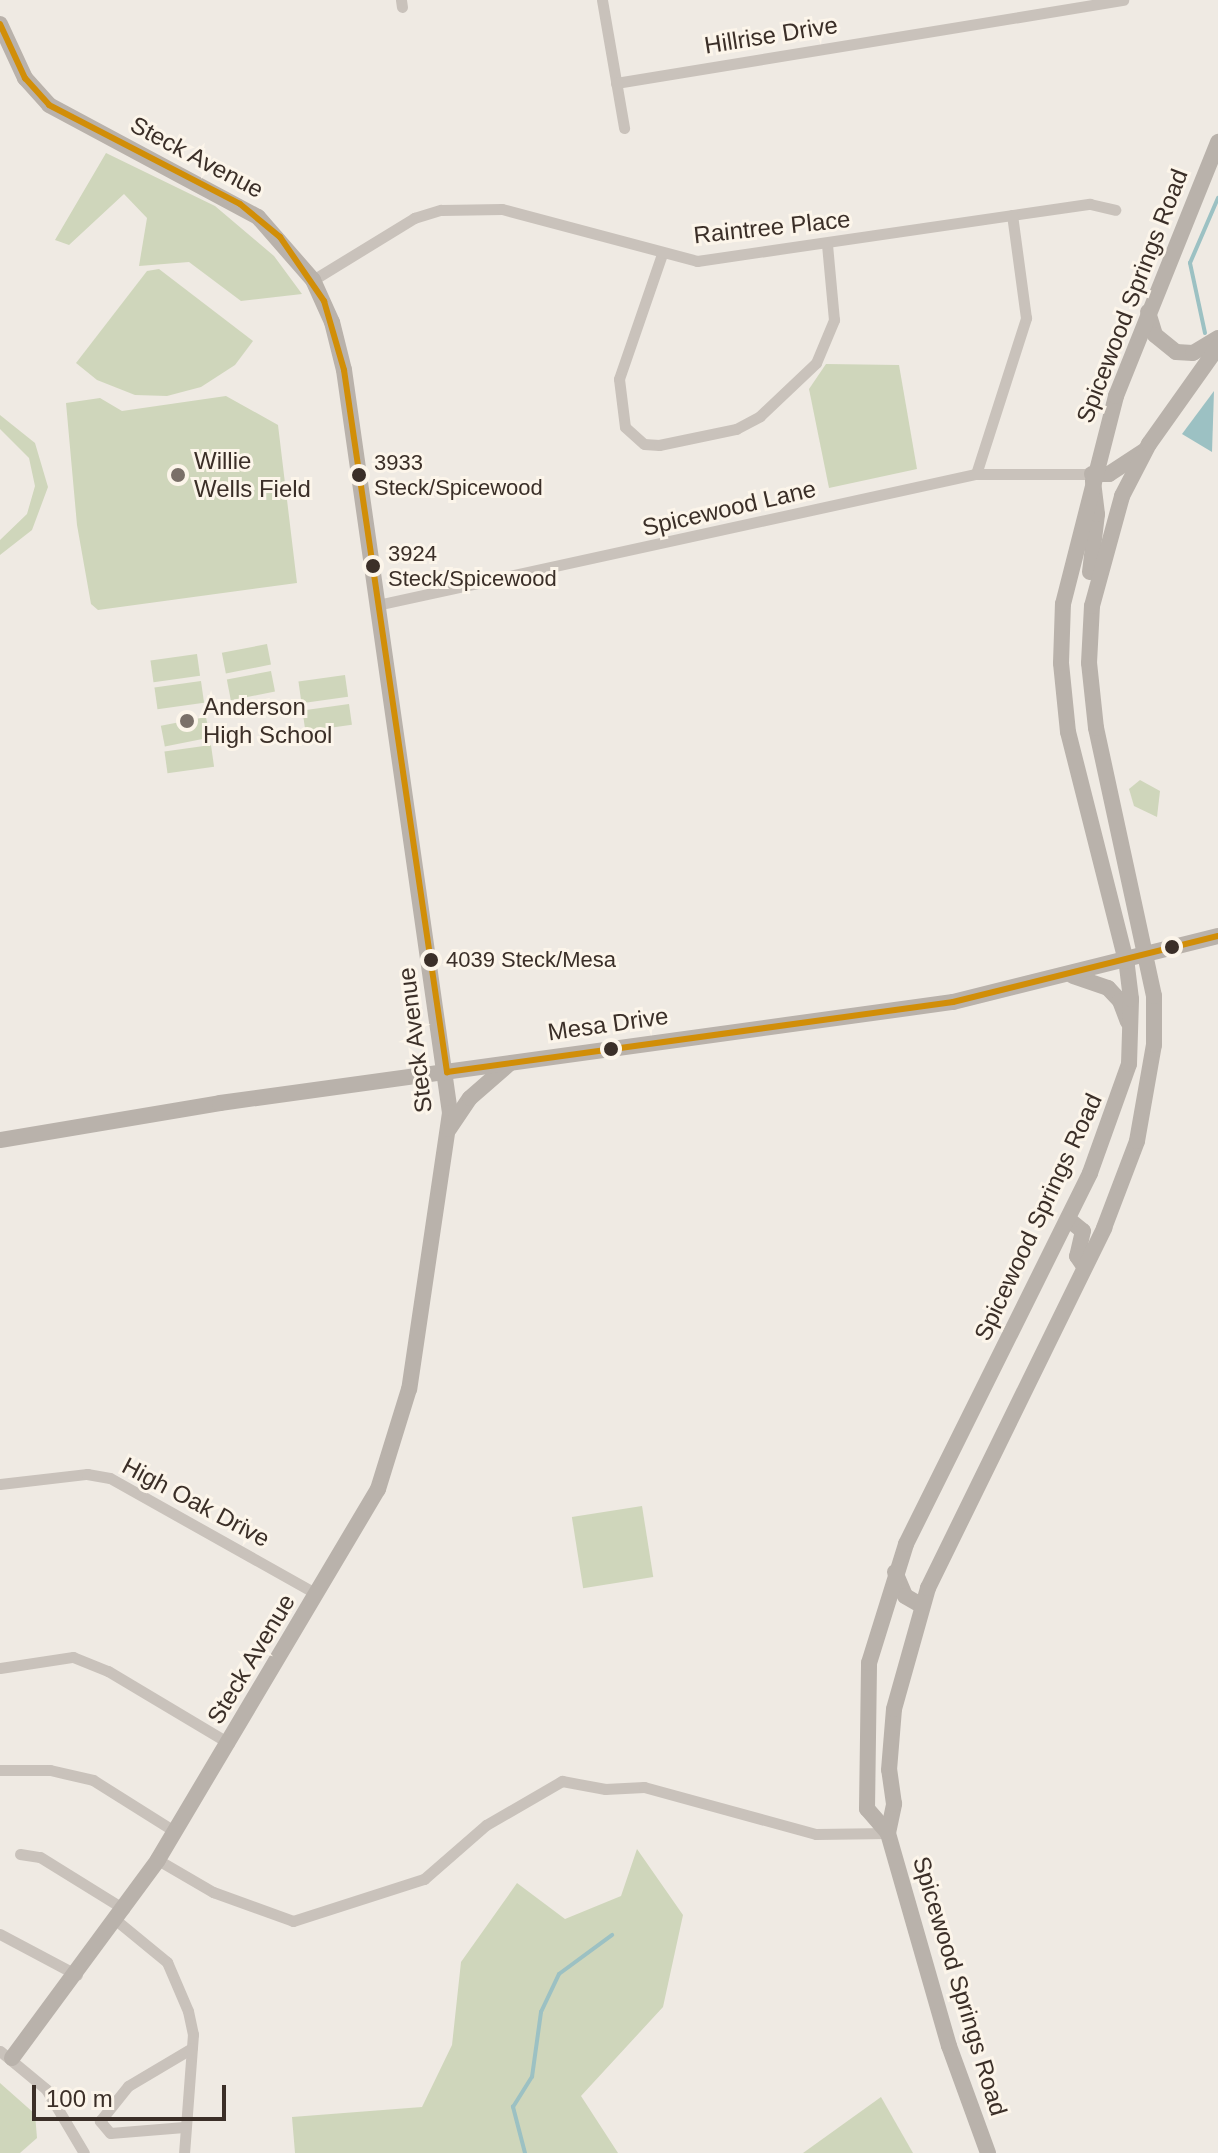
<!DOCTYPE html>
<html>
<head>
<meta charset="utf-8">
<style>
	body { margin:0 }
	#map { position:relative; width:1218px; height:2153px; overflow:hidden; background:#efeae3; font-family:Arial,sans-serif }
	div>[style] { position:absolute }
	.green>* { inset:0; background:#cfd6bb; transform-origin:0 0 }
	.water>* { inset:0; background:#9cc1c3 }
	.stream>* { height:4px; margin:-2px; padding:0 2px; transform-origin:2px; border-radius:2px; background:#9cc1c3 }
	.street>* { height:11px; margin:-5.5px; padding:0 5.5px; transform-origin:5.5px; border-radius:5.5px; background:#c9c2bb }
	.secondary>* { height:16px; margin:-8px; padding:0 8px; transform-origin:8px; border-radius:8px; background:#b9b2ab }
	.bus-1>* { height:6px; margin:-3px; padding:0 3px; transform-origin:3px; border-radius:3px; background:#d18e08 }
	.dots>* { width:22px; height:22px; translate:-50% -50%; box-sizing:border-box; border:4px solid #fcf5ea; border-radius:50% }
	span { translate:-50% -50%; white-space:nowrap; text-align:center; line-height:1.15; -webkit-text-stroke:6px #fcf5ea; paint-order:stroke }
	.bus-label { font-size:22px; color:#3b2f28 }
	.left { translate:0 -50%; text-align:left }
	.street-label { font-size:24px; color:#3b2f28 }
	.poi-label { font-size:24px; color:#3b2f28 }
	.scale { position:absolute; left:32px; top:2085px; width:194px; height:36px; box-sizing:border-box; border:4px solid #3b2f28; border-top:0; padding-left:10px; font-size:24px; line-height:28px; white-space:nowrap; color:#3b2f28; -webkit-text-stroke:6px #fcf5ea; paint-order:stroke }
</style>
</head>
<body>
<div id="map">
	<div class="green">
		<div style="clip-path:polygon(106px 153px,215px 206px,274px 256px,302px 294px,241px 301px,189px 262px,139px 266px,147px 218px,124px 194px,69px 245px,55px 240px)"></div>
		<div style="clip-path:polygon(159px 269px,253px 341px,235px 365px,201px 387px,167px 396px,135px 395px,97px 380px,76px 363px,147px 271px)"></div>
		<div style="clip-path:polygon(826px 364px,899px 365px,917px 469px,829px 488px,809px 389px)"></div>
		<div style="clip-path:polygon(226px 396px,278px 425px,297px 583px,98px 610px,91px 604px,77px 525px,66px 403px,100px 398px,122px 411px)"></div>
		<div style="clip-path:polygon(0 415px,35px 443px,48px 487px,32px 530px,0 555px,0 540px,27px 514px,35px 486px,29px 458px,0 429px)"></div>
		<div style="left:267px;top:644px;width:21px;height:46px;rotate:79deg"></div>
		<div style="left:197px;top:654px;width:22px;height:47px;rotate:82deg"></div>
		<div style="left:271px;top:671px;width:21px;height:45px;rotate:79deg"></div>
		<div style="left:345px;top:675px;width:22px;height:47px;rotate:82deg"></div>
		<div style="left:201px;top:681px;width:22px;height:47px;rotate:82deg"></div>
		<div style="left:349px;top:704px;width:21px;height:47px;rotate:82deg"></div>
		<div style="left:206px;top:717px;width:21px;height:46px;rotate:79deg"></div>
		<div style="left:211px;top:745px;width:22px;height:47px;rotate:82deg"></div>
		<div style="clip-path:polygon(1140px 780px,1160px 791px,1157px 817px,1134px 806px,1129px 789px)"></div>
		<div style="left:642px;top:1506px;width:72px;height:71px;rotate:81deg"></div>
		<div style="clip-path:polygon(637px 1849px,683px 1915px,663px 2007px,581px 2096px,618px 2153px,295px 2153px,292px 2117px,422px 2107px,452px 2045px,461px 1962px,517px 1883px,565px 1919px,621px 1896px)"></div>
		<div style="clip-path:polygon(0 2083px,35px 2114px,37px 2138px,20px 2153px,0 2153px)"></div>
		<div style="clip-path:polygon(881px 2097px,913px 2153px,803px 2153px)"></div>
	</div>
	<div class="water">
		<div style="clip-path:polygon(1214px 391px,1212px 452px,1182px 434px)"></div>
	</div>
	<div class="stream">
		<div style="left:1205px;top:333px;width:72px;rotate:-102.1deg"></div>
		<div style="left:1190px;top:263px;width:71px;rotate:-66.7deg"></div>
		<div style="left:525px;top:2153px;width:48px;rotate:-104.6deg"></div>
		<div style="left:513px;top:2107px;width:36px;rotate:-58deg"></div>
		<div style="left:532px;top:2077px;width:66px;rotate:-82.1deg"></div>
		<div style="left:541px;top:2012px;width:42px;rotate:-64.7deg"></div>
		<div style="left:559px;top:1974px;width:66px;rotate:-36.3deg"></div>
	</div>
	<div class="street">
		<div style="left:401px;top:0;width:7px;rotate:82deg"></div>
		<div style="left:602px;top:0;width:130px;rotate:80.2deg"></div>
		<div style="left:616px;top:83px;width:514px;rotate:-9.3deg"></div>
		<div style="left:662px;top:254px;width:132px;rotate:109deg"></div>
		<div style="left:619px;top:379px;width:48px;rotate:82.9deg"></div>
		<div style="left:625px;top:427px;width:25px;rotate:42deg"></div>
		<div style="left:644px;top:444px;width:15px;rotate:4deg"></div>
		<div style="left:659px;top:445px;width:79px;rotate:-11.7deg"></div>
		<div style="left:736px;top:429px;width:27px;rotate:-28deg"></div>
		<div style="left:760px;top:416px;width:77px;rotate:-43.4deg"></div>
		<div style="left:816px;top:363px;width:47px;rotate:-67.3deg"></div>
		<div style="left:834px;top:320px;width:75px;rotate:-95.3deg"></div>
		<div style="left:313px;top:280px;width:119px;rotate:-31.5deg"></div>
		<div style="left:414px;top:218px;width:28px;rotate:-17deg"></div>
		<div style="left:441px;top:210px;width:61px;rotate:-0.9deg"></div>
		<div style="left:502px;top:209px;width:202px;rotate:14.9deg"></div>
		<div style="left:697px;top:261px;width:397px;rotate:-8.3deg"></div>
		<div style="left:1090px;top:204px;width:26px;rotate:13deg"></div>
		<div style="left:976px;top:474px;width:164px;rotate:-72.2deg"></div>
		<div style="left:1026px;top:318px;width:104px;rotate:-97.7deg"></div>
		<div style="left:377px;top:605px;width:613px;rotate:-12.34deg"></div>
		<div style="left:976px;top:474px;width:116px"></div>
		<div style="left:0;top:1484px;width:88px;rotate:-6.6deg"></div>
		<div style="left:87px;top:1474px;width:23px;rotate:10deg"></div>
		<div style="left:110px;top:1478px;width:237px;rotate:29.3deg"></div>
		<div style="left:0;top:1668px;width:74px;rotate:-8.6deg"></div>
		<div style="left:73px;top:1657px;width:38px;rotate:22deg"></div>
		<div style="left:108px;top:1671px;width:141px;rotate:30.8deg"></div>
		<div style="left:0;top:1770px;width:50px"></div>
		<div style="left:50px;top:1770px;width:44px;rotate:13.1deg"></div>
		<div style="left:93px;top:1780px;width:96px;rotate:32.2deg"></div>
		<div style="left:20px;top:1854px;width:20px;rotate:9deg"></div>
		<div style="left:40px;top:1857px;width:99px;rotate:31.8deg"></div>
		<div style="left:158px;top:1860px;width:64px;rotate:30.2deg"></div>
		<div style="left:213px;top:1892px;width:85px;rotate:19.9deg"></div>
		<div style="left:293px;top:1921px;width:138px;rotate:-17.8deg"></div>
		<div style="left:424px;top:1879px;width:82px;rotate:-41.1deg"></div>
		<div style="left:486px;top:1825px;width:88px;rotate:-30.1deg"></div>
		<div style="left:562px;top:1781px;width:44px;rotate:10.5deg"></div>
		<div style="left:605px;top:1789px;width:39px;rotate:-3deg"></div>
		<div style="left:644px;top:1787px;width:178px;rotate:15.3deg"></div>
		<div style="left:816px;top:1834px;width:72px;rotate:-0.8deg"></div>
		<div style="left:117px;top:1921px;width:65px;rotate:39.4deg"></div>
		<div style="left:167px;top:1962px;width:53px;rotate:66.8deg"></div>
		<div style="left:188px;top:2011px;width:24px;rotate:78deg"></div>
		<div style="left:193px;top:2034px;width:119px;rotate:94.3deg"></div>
		<div style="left:0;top:1934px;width:87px;rotate:28deg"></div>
		<div style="left:0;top:2051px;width:60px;rotate:39.6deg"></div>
		<div style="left:46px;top:2089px;width:74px;rotate:59.3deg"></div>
		<div style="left:184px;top:2127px;width:74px;rotate:175.4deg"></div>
		<div style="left:110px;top:2133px;width:16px;rotate:-130deg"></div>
		<div style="left:100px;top:2121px;width:45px;rotate:-51.3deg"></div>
		<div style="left:128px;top:2086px;width:74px;rotate:-30.7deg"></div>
	</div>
	<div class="secondary">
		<div style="left:0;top:24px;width:60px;rotate:65.2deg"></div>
		<div style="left:25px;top:78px;width:36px;rotate:48deg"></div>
		<div style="left:49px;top:105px;width:237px;rotate:28.2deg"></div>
		<div style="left:258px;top:217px;width:84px;rotate:48.9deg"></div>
		<div style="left:313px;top:280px;width:46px;rotate:65.7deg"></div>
		<div style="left:332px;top:322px;width:49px;rotate:76deg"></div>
		<div style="left:344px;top:370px;width:751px;rotate:81.88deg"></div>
		<div style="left:450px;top:1113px;width:279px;rotate:98.4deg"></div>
		<div style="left:409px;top:1389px;width:105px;rotate:107.2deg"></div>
		<div style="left:378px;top:1489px;width:431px;rotate:120.7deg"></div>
		<div style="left:158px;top:1860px;width:246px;rotate:126.4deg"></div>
		<div style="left:1148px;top:312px;width:24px;rotate:73deg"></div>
		<div style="left:1155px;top:335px;width:27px;rotate:39deg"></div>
		<div style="left:1176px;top:352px;width:17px;rotate:3deg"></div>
		<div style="left:1193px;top:353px;width:29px;rotate:-31deg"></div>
		<div style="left:1092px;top:474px;width:17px"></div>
		<div style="left:1109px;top:474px;width:42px;rotate:-33.3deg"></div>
		<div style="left:1090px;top:572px;width:58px;rotate:-83.1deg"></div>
		<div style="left:1097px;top:514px;width:33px;rotate:-97deg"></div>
		<div style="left:1073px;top:976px;width:37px;rotate:19deg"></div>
		<div style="left:1108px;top:988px;width:18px;rotate:47deg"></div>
		<div style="left:1120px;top:1001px;width:22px;rotate:69deg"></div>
		<div style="left:449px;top:1129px;width:37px;rotate:-56deg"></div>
		<div style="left:470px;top:1098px;width:52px;rotate:-41.1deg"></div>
		<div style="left:0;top:1140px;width:223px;rotate:-9.5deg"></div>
		<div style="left:220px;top:1103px;width:740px;rotate:-7.85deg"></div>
		<div style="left:953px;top:1002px;width:273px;rotate:-14deg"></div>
		<div style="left:1068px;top:1219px;width:19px;rotate:39deg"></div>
		<div style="left:1083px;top:1231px;width:26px;rotate:103deg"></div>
		<div style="left:1077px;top:1256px;width:11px;rotate:56deg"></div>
		<div style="left:895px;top:1572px;width:26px;rotate:67deg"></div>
		<div style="left:905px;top:1596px;width:20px;rotate:30deg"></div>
		<div style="left:888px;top:1833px;width:30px;rotate:-78deg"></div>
		<div style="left:894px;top:1804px;width:34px;rotate:-98deg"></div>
		<div style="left:889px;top:1770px;width:61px;rotate:-85.3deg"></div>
		<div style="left:894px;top:1709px;width:126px;rotate:-74.3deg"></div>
		<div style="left:928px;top:1588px;width:401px;rotate:-63.9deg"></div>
		<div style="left:1104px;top:1228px;width:93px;rotate:-69.2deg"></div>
		<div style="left:1137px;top:1141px;width:97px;rotate:-80deg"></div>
		<div style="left:1154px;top:1045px;width:49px;rotate:-90deg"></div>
		<div style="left:1154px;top:996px;width:274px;rotate:-102.2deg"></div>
		<div style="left:1096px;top:728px;width:65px;rotate:-96.1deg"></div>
		<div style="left:1089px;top:663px;width:57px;rotate:-87deg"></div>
		<div style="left:1092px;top:606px;width:114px;rotate:-74.7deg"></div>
		<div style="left:1122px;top:496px;width:59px;rotate:-62.6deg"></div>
		<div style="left:1149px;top:444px;width:119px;rotate:-54.6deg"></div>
		<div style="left:988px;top:2153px;width:114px;rotate:-110deg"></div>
		<div style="left:949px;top:2046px;width:222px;rotate:-106deg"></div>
		<div style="left:888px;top:1833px;width:32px;rotate:-131deg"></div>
		<div style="left:867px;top:1809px;width:146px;rotate:-89.2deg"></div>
		<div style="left:869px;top:1663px;width:125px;rotate:-72.7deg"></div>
		<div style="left:906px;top:1544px;width:414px;rotate:-63.6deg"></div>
		<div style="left:1090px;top:1173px;width:116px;rotate:-70.3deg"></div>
		<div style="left:1129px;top:1064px;width:65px;rotate:-88.2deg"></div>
		<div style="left:1131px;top:999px;width:38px;rotate:-97deg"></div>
		<div style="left:1126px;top:961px;width:236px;rotate:-104.2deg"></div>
		<div style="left:1068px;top:732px;width:69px;rotate:-95.8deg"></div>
		<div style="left:1061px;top:663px;width:59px;rotate:-88.1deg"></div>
		<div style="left:1063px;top:604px;width:215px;rotate:-75.7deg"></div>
		<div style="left:1116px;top:396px;width:274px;rotate:-68.1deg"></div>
	</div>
	<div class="bus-1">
		<div style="left:0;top:24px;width:60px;rotate:65.2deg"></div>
		<div style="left:25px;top:78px;width:36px;rotate:48deg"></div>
		<div style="left:49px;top:105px;width:215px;rotate:27.4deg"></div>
		<div style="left:240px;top:204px;width:52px;rotate:39.5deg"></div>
		<div style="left:280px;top:237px;width:78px;rotate:55.5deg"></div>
		<div style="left:324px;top:301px;width:72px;rotate:73.8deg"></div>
		<div style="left:344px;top:370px;width:710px;rotate:81.65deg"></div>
		<div style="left:447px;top:1072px;width:511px;rotate:-7.88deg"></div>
		<div style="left:953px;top:1002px;width:273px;rotate:-14deg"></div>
	</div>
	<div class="dots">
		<div style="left:178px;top:475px;background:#7a7069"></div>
		<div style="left:359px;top:475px;background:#3b2f28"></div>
		<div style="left:373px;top:566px;background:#3b2f28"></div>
		<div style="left:187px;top:721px;background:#7a7069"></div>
		<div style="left:1172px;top:947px;background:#3b2f28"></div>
		<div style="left:431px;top:960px;background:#3b2f28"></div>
		<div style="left:611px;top:1049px;background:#3b2f28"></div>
	</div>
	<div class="bus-label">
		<span class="left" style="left:374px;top:475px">3933<br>Steck/Spicewood</span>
		<span class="left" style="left:388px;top:566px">3924<br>Steck/Spicewood</span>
		<span class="left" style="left:446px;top:960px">4039 Steck/Mesa</span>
	</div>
	<div class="street-label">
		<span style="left:771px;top:35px;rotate:-9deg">Hillrise Drive</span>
		<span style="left:197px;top:157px;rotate:28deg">Steck Avenue</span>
		<span style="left:772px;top:227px;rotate:-6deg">Raintree Place</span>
		<span style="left:1132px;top:296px;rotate:-69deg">Spicewood Springs Road</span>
		<span style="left:729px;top:508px;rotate:-13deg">Spicewood Lane</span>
		<span style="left:608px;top:1024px;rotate:-8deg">Mesa Drive</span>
		<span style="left:415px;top:1040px;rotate:-97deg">Steck Avenue</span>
		<span style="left:1038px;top:1217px;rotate:-65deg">Spicewood Springs Road</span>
		<span style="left:196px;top:1502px;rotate:28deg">High Oak Drive</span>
		<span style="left:251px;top:1659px;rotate:-59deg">Steck Avenue</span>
		<span style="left:960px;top:1986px;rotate:73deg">Spicewood Springs Road</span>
	</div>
	<div class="poi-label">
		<span class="left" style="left:194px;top:475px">Willie<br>Wells Field</span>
		<span class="left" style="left:203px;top:721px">Anderson<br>High School</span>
	</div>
	<div class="scale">100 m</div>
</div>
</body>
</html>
